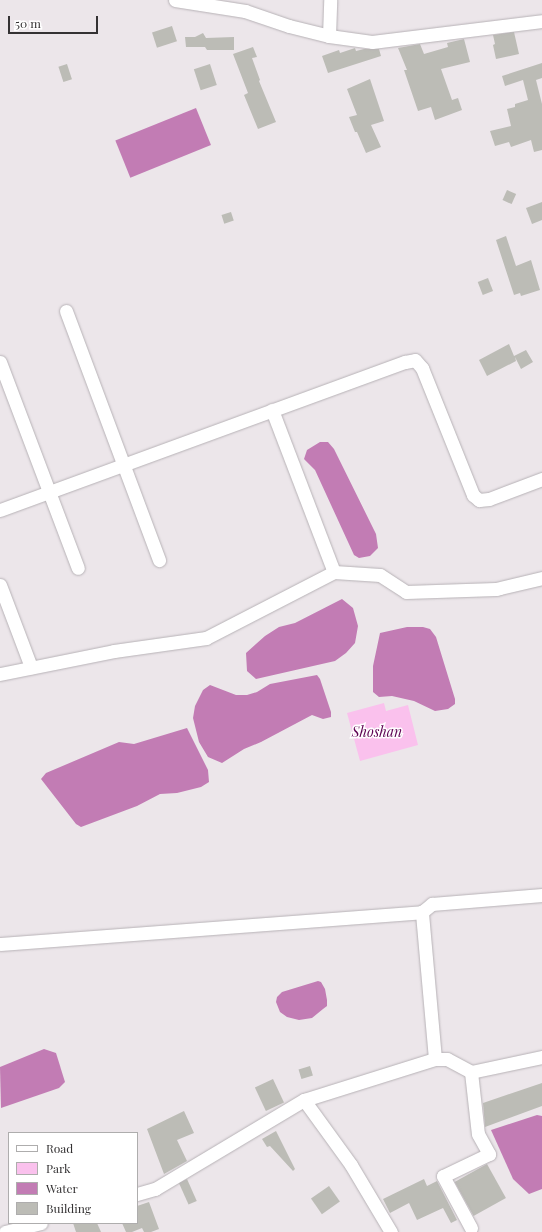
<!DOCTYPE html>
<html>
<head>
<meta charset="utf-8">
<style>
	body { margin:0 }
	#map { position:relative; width:542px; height:1232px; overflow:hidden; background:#ece6ea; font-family:"Playfair Display",serif }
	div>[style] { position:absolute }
	.green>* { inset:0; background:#fac1ed }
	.water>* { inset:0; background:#c27cb4; transform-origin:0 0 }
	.building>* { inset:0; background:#bcbcb6; transform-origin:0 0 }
	.roads { filter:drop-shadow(0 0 1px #b7b2b6) drop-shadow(0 0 1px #b7b2b6) }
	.street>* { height:13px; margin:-6.5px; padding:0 6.5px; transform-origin:6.5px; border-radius:6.5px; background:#fff }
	span { translate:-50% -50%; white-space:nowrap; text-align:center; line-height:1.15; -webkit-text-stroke:3px #fff; paint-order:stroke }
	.park-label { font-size:14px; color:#5d0352; font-style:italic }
	.legend { position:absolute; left:8px; top:1132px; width:130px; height:92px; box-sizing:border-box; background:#fff; border:1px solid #aeadad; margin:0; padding:5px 7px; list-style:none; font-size:12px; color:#343233 }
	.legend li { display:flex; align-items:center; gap:8px; height:20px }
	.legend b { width:20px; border:1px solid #aeadad }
	.scale { position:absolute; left:8px; top:16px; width:90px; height:18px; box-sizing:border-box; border:2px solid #343233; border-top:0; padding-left:5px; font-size:12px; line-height:14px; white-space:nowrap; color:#343233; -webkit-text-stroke:3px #fff; paint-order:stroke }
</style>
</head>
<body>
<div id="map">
	<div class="green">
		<div style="clip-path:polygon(384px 703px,386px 711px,408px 705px,418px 745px,360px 761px,347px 713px)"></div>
	</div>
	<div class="water">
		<div style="left:196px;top:108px;width:40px;height:87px;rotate:68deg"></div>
		<div style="clip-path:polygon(320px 442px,328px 442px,334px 449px,376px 534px,378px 548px,370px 556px,359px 558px,354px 555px,315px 470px,304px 459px,307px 450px)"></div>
		<div style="clip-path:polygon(342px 599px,353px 608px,358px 626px,355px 643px,346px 653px,335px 661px,256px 679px,247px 671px,246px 653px,265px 636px,279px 627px,295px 623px)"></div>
		<div style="clip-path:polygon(407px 627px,423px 627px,430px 629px,436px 637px,455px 699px,455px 704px,448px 709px,435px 711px,414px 701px,392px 696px,379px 697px,373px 692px,373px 666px,380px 633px)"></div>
		<div style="clip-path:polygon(317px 675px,320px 679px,331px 712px,331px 717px,323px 719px,312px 715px,261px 742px,244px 749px,222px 763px,208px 757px,199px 742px,193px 718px,195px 706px,203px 690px,210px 685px,236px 695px,247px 695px,257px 692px,270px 684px)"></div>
		<div style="clip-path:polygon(187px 728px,208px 770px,209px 782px,201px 787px,177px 793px,160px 794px,137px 806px,81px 827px,76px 824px,41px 779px,46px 773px,119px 742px,134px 744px)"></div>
		<div style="clip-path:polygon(318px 981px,321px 982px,325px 989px,327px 1000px,327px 1006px,323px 1009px,312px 1018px,299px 1020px,287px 1017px,280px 1012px,276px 1002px,277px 997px,282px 992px)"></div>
		<div style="clip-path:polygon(44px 1049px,56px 1053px,65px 1082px,59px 1088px,1px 1108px,0 1067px)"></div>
		<div style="clip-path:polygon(537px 1115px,542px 1116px,542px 1189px,529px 1194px,513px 1179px,491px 1130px)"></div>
	</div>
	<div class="building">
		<div style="left:172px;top:26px;width:16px;height:21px;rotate:72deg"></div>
		<div style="clip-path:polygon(514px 32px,519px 54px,496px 59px,493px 45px,495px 44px,493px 35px)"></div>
		<div style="clip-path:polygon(203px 33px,206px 38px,234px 37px,234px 50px,207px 50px,205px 47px,186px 47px,185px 37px,195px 37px)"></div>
		<div style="clip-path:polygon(464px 39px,470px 62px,441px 69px,452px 100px,458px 98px,462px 110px,435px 120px,431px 107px,418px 111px,404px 70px,407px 70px,398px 48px,420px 44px,424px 54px,448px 47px,447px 43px)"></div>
		<div style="clip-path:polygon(253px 47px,257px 57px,252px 58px,260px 80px,259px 81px,276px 122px,258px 129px,244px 95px,248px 93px,233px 54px)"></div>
		<div style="clip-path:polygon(355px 48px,356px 51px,364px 49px,379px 49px,381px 56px,328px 73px,322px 56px,339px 50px,340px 53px)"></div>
		<div style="clip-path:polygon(542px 63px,542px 78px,536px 80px,542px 104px,542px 150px,534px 152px,531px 140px,511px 147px,509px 142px,495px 146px,490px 131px,511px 126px,507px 109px,515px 107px,515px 104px,528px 100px,523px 80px,505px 86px,502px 76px)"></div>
		<div style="left:67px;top:64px;width:16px;height:9px;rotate:72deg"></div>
		<div style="left:210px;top:64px;width:22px;height:17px;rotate:72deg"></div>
		<div style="clip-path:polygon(370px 79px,384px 121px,371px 125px,381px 147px,366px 153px,357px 132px,355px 132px,349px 117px,357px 115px,347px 89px)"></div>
		<div style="left:507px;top:190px;width:10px;height:11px;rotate:24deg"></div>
		<div style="clip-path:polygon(542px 202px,542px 220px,532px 224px,526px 208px)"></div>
		<div style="left:231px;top:212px;width:9px;height:10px;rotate:72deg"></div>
		<div style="clip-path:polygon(506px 236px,516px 266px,531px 260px,540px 290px,521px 296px,520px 293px,514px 295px,496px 240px)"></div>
		<div style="left:488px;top:278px;width:14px;height:11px;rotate:69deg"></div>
		<div style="clip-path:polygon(509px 344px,514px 356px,526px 350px,533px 362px,521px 369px,515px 357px,516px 361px,487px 376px,479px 360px)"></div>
		<div style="left:310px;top:1066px;width:10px;height:12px;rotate:73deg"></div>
		<div style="left:273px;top:1079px;width:26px;height:20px;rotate:65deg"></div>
		<div style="clip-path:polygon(542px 1083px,542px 1106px,485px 1127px,483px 1103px)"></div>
		<div style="clip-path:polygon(184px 1111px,194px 1133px,177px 1140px,187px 1161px,164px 1174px,147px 1129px)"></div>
		<div style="clip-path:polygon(276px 1131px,295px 1169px,293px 1171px,270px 1146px,267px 1147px,262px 1139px)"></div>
		<div style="left:487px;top:1164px;width:39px;height:37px;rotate:61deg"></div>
		<div style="left:187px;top:1179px;width:24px;height:9px;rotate:66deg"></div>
		<div style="clip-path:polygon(424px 1179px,427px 1186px,437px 1181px,457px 1220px,451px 1223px,443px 1208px,417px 1220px,409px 1203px,390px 1213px,383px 1199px)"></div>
		<div style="left:329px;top:1186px;width:19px;height:22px;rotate:55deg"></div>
		<div style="clip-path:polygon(149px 1202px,159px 1229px,151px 1232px,144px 1232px,142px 1228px,132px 1232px,126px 1232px,122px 1223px,137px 1223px,137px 1206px)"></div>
		<div style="clip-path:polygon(73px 1223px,97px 1223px,101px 1232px,76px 1232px)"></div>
	</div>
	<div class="roads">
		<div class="street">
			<div style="left:175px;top:0;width:71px;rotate:8.9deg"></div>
			<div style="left:245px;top:11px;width:46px;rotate:18.8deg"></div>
			<div style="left:289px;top:26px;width:41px;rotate:14deg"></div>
			<div style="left:329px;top:36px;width:43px;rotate:7.9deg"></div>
			<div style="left:372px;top:42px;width:171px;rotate:-7deg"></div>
			<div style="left:329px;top:36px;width:36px;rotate:-88deg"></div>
			<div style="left:66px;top:311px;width:266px;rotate:69.5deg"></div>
			<div style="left:0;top:362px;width:220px;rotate:69.3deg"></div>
			<div style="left:272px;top:410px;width:173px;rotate:69.1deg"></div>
			<div style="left:0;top:510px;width:431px;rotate:-20.1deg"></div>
			<div style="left:405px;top:362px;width:10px;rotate:-11deg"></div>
			<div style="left:415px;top:360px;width:11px;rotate:49deg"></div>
			<div style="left:422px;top:368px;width:137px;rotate:68.1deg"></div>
			<div style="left:473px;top:495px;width:8px;rotate:40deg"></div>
			<div style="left:479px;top:500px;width:10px;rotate:-6deg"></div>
			<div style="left:489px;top:499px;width:57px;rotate:-20.7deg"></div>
			<div style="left:0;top:585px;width:88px;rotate:69.3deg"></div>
			<div style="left:0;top:674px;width:116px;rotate:-11.4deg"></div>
			<div style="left:114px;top:651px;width:93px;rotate:-8deg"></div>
			<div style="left:206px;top:638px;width:144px;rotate:-27.3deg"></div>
			<div style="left:334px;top:572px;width:46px;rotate:3.7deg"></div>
			<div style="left:380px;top:575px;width:31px;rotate:33deg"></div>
			<div style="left:406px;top:592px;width:90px;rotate:-1.9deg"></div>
			<div style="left:496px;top:589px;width:47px;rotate:-13.4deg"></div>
			<div style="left:0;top:944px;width:423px;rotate:-4.3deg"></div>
			<div style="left:435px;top:1059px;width:148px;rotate:-95.1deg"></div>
			<div style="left:422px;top:912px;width:13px;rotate:-39deg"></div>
			<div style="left:432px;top:904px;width:110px;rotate:-4.7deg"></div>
			<div style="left:471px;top:1072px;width:62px;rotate:83.6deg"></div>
			<div style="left:478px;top:1134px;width:23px;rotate:61deg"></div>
			<div style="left:489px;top:1154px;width:51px;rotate:154.4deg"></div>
			<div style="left:443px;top:1176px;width:59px;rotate:61.7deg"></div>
			<div style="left:304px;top:1100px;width:80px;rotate:54.1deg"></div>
			<div style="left:351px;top:1165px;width:78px;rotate:59.2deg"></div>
			<div style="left:137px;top:1194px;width:19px;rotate:-16deg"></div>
			<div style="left:155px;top:1189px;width:174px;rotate:-30.9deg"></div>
			<div style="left:304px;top:1100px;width:137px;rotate:-17.4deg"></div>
			<div style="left:435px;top:1059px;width:12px"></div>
			<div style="left:447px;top:1059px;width:27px;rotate:28deg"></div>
			<div style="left:471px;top:1072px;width:73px;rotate:-11.9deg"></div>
			<div style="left:5px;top:1232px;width:37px;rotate:-14deg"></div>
		</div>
	</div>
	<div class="park-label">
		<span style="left:377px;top:732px">Shoshan</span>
	</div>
	<ul class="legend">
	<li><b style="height:5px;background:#fff"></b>Road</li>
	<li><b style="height:11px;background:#fac1ed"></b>Park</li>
	<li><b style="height:11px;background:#c27cb4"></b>Water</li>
	<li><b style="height:11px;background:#bcbcb6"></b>Building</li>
	</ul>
	<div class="scale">50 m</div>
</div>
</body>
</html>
